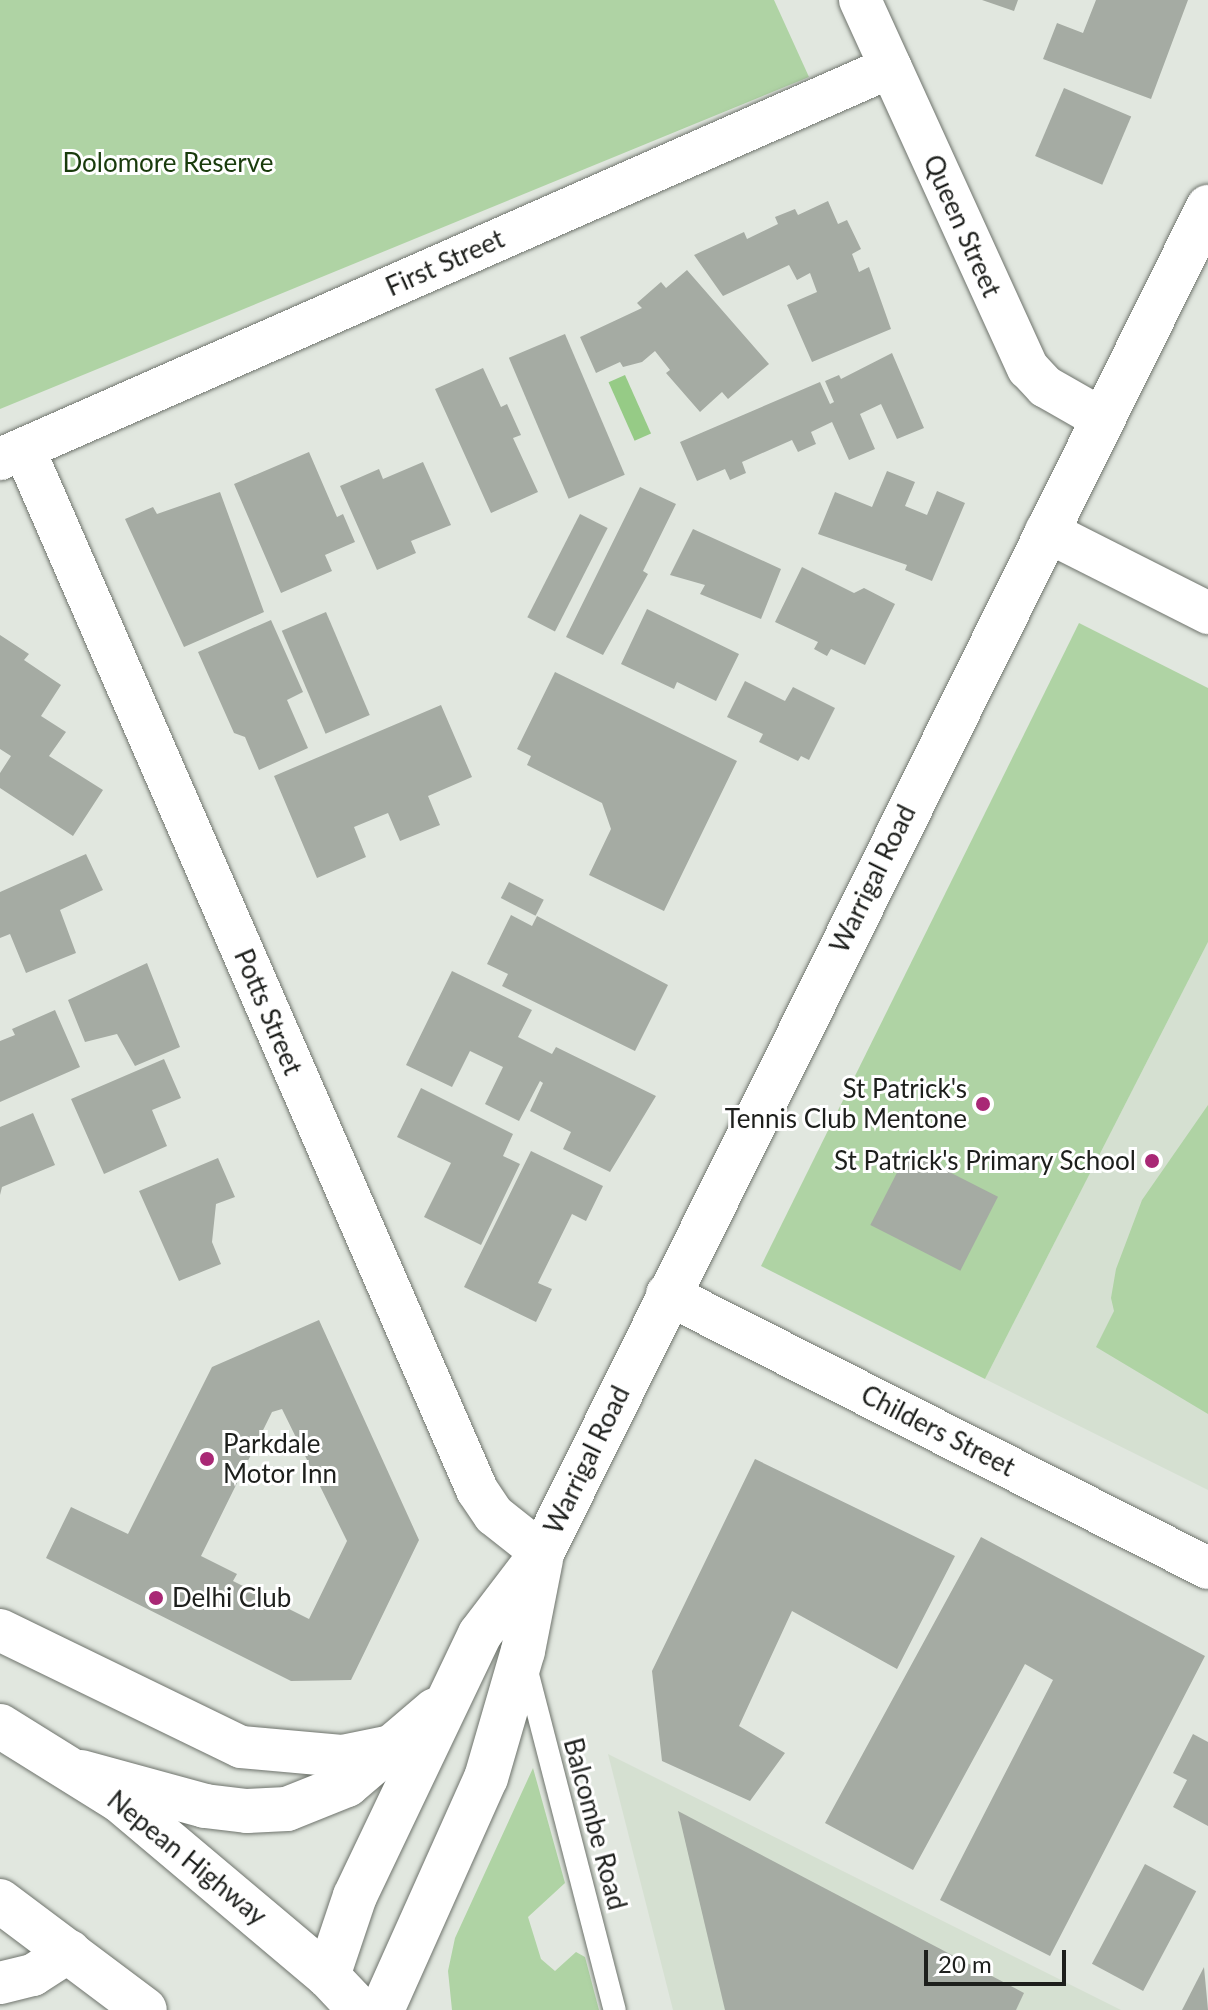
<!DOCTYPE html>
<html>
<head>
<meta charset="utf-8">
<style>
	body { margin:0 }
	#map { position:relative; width:1208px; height:2010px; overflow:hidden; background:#e1e7df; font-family:Lato,sans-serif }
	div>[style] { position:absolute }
	.built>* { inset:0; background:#d5e0d1 }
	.green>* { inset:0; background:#afd3a4 }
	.water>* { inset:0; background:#96cb86; transform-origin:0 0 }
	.building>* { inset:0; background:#a5aba3; transform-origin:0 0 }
	.roads { filter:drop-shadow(0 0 2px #6f746d) drop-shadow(0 0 2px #6f746d) }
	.service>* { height:22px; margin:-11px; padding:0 11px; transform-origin:11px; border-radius:11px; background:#fff }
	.minor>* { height:42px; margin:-21px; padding:0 21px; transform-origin:21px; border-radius:21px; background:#fff }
	.primary>* { height:44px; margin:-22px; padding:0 22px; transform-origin:22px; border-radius:22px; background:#fff }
	.trunk>* { height:44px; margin:-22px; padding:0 22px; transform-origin:22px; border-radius:22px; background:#fff }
	.dots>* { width:22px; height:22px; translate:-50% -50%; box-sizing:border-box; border:4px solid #fff; border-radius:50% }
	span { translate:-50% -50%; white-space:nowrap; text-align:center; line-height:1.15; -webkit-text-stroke:6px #fff; paint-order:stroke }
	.park-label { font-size:26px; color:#193b0c }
	.street-label { font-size:26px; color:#1d1f1c }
	.poi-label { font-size:26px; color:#1d1f1c }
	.right { translate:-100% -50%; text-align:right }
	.left { translate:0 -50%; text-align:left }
	.scale { position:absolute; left:924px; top:1950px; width:142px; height:36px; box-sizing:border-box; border:4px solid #1d1f1c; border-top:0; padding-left:10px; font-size:24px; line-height:28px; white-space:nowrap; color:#1d1f1c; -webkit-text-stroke:6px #fff; paint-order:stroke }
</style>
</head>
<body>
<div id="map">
	<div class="built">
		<div style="clip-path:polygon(1208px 942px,1208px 1490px,985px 1379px)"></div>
		<div style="clip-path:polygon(608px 1754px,1121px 2010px,673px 2010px)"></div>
	</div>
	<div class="green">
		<div style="clip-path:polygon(0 0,774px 0,809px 77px,0 409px)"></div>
		<div style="clip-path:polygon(1079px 623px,1208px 688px,1208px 942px,985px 1379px,761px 1266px)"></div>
		<div style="clip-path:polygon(1208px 1105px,1208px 1414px,1096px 1347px,1114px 1311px,1111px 1298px,1116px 1269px,1142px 1200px)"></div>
		<div style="clip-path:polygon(533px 1768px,565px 1883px,528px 1917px,541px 1959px,555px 1971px,576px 1952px,585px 1957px,599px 2010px,452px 2010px,448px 1971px,455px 1938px)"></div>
	</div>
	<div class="water">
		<div style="left:625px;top:375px;width:64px;height:18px;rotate:66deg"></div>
	</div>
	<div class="building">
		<div style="clip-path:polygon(982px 0,1018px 0,1014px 11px)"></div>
		<div style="clip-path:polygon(1096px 0,1188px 0,1151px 99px,1043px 59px,1057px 23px,1083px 33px)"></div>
		<div style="left:1064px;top:88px;width:73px;height:74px;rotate:23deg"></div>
		<div style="clip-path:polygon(828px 201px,838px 224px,847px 220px,861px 249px,852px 254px,859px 272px,869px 267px,891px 329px,812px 362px,787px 305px,817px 292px,810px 273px,797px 280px,789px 265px,723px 296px,694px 255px,744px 232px,747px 239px,778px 224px,775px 217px,795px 209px,798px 215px)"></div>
		<div style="clip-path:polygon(687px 270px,769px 364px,728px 399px,722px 392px,700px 412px,666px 373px,670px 370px,655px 351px,642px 362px,623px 367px,620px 362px,596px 373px,580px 337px,642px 308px,637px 303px,661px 282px,666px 288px)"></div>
		<div style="left:565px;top:334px;width:153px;height:61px;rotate:67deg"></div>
		<div style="clip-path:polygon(892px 353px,924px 428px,897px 439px,881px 404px,860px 414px,875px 449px,849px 460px,832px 422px,811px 432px,816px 444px,798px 452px,792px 440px,742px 462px,746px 473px,730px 480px,725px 469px,697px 481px,680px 442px,820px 382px,830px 404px,834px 402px,825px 381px,839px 375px,841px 379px)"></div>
		<div style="clip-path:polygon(483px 368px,501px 407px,507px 404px,521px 435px,513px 438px,538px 492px,491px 513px,435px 389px)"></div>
		<div style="clip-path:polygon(309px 452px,337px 517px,343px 514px,355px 542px,325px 555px,332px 571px,281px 593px,234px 484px)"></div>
		<div style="clip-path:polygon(423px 462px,451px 525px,411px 541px,416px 553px,377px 570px,340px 486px,379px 469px,383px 479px)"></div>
		<div style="clip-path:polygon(887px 471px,915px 482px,905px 506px,927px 515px,937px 491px,965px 503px,932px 581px,905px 570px,907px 565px,818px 534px,835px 492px,872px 507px)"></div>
		<div style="clip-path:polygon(640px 487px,676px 504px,643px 571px,648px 574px,603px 655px,566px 637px)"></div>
		<div style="clip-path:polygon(220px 492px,264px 612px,184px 647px,125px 519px,153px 507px,157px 514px)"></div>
		<div style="left:580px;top:514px;width:31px;height:116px;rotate:27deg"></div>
		<div style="clip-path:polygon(693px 529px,781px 569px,761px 619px,700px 594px,705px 585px,670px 575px)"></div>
		<div style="clip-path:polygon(802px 567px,854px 593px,864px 588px,895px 604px,865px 665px,831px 649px,827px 656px,814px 649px,818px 642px,775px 622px)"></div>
		<div style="clip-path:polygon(647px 609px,739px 654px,716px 701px,677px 682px,674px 689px,621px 664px)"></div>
		<div style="left:326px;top:612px;width:112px;height:48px;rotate:67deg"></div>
		<div style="clip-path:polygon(271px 620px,303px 692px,287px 700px,308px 748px,259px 770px,245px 737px,234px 733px,198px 652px)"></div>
		<div style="clip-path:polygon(0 635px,29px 654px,24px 660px,61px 685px,41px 716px,66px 732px,49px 756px,103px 790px,73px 836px,0 788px,0 773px,11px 756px,0 749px)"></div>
		<div style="clip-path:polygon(555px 672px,737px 761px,664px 911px,589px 875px,611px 829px,602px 803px,527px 765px,531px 756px,517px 749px)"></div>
		<div style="clip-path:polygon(745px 681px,785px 701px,793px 687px,835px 708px,809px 760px,801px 756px,798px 761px,759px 742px,763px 734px,727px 717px)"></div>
		<div style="clip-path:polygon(441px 705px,472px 777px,428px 796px,440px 825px,400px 841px,388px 813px,354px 827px,366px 857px,317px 878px,274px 776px)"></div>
		<div style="clip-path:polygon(86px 854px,103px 890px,60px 910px,76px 953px,26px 973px,10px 934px,0 938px,0 892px)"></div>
		<div style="left:509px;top:882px;width:39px;height:18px;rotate:27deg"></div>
		<div style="clip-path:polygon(511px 915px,532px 926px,537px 916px,668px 985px,635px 1051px,502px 986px,508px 974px,487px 964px)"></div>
		<div style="clip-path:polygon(147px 963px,180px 1047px,135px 1066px,117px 1034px,85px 1042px,68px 1000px)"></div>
		<div style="clip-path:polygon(452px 971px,532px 1010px,518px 1037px,552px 1054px,556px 1047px,656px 1096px,610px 1172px,563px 1149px,571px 1132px,530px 1111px,543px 1083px,540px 1081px,519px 1121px,485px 1104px,503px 1067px,470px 1051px,452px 1087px,406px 1065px)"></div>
		<div style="clip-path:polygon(55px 1010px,80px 1067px,0 1102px,0 1041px,15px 1035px,12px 1029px)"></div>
		<div style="clip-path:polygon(164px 1059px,181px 1098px,152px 1110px,167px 1146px,104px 1174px,71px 1099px)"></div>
		<div style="clip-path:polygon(421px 1088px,513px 1134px,503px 1156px,520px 1164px,481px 1245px,424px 1217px,451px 1163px,397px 1137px)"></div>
		<div style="clip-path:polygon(33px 1113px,55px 1165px,2px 1187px,0 1195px,0 1127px)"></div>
		<div style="clip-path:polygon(531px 1151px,603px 1186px,586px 1221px,572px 1214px,538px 1283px,552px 1289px,536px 1322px,464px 1287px)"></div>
		<div style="left:908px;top:1151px;width:101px;height:83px;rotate:27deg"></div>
		<div style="clip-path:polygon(218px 1158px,235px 1197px,216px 1204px,212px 1242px,221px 1264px,179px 1281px,139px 1191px)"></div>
		<div style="clip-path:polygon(evenodd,319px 1320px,419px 1540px,351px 1680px,291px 1681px,46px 1558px,71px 1507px,128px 1534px,212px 1367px,319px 1320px,282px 1409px,347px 1541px,309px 1619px,233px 1581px,237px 1574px,201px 1556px,272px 1412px,282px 1409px)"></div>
		<div style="clip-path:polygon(755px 1459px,955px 1556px,897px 1669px,792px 1611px,739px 1726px,785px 1753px,750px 1801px,662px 1761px,652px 1671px)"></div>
		<div style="clip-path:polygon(981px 1537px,1205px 1656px,1050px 1956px,940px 1900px,1053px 1680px,1025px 1664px,913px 1870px,825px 1823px)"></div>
		<div style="clip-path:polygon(1193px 1734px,1208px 1742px,1208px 1826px,1173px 1807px,1187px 1780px,1173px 1773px)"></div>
		<div style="clip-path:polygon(678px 1811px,1024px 1993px,1016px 2010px,725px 2010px)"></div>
		<div style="left:1145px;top:1864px;width:58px;height:113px;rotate:28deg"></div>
		<div style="clip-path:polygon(1204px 1967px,1208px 2010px,1182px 2010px)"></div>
	</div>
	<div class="roads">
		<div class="service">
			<div style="left:526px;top:1667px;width:354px;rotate:75.5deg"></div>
		</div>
		<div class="minor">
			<div style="left:860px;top:0;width:405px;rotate:65.5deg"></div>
			<div style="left:1028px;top:368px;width:26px;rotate:47deg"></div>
			<div style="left:1046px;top:387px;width:64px;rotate:29.7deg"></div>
			<div style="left:24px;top:449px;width:1135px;rotate:66.48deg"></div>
			<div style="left:477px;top:1490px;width:30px;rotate:56deg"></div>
			<div style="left:494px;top:1515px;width:61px;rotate:38.4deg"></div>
			<div style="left:0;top:459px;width:973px;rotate:-23.75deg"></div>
			<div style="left:1046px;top:531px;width:182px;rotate:26.8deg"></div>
			<div style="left:667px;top:1294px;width:606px;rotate:26.86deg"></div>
			<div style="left:0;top:1630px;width:268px;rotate:25.9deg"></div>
			<div style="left:241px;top:1747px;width:101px;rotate:5.1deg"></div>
			<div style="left:342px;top:1756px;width:55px;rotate:-11.5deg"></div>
			<div style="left:0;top:1983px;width:34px;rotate:-14deg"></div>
			<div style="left:33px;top:1975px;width:44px;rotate:-33deg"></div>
		</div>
		<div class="primary">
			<div style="left:81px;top:1772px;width:129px;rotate:15.3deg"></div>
			<div style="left:205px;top:1806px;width:42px;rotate:6.8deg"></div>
			<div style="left:247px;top:1811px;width:40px;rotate:-2.9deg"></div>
			<div style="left:287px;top:1809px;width:65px;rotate:-21.8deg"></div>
			<div style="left:347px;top:1785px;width:116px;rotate:-40.4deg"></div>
			<div style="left:328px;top:1976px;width:84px;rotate:-71.4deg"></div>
			<div style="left:355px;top:1896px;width:290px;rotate:-64.5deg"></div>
			<div style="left:480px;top:1634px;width:102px;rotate:-52.6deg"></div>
			<div style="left:542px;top:1553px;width:1502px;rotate:-63.67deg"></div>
			<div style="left:382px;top:2010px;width:254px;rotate:-65.9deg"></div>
			<div style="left:486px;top:1778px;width:132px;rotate:-73.8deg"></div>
			<div style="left:523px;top:1651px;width:94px;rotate:-78.9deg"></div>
		</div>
		<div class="trunk">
			<div style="left:0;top:1726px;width:140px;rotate:31.9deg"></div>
			<div style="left:119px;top:1800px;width:273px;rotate:40.1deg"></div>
			<div style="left:328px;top:1976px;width:47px;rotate:46.7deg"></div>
			<div style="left:0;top:1901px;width:181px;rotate:36.9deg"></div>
		</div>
	</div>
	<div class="dots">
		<div style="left:983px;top:1104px;background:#a92875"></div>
		<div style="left:1152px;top:1161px;background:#a92875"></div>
		<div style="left:207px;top:1459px;background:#a92875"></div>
		<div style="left:156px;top:1598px;background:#a92875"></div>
	</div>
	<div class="park-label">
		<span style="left:168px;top:163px">Dolomore Reserve</span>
	</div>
	<div class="street-label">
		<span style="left:962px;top:226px;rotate:66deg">Queen Street</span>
		<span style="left:445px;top:263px;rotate:-24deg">First Street</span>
		<span style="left:873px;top:879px;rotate:-64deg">Warrigal Road</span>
		<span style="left:268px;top:1012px;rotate:67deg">Potts Street</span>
		<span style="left:938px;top:1431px;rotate:27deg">Childers Street</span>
		<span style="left:587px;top:1460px;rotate:-64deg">Warrigal Road</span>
		<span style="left:595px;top:1824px;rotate:75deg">Balcombe Road</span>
		<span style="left:187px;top:1858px;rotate:39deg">Nepean Highway</span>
	</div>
	<div class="poi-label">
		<span class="right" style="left:967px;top:1104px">St Patrick's<br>Tennis Club Mentone</span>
		<span class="right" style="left:1136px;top:1161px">St Patrick's Primary School</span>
		<span class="left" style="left:223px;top:1459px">Parkdale<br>Motor Inn</span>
		<span class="left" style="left:172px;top:1598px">Delhi Club</span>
	</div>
	<div class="scale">20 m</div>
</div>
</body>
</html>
